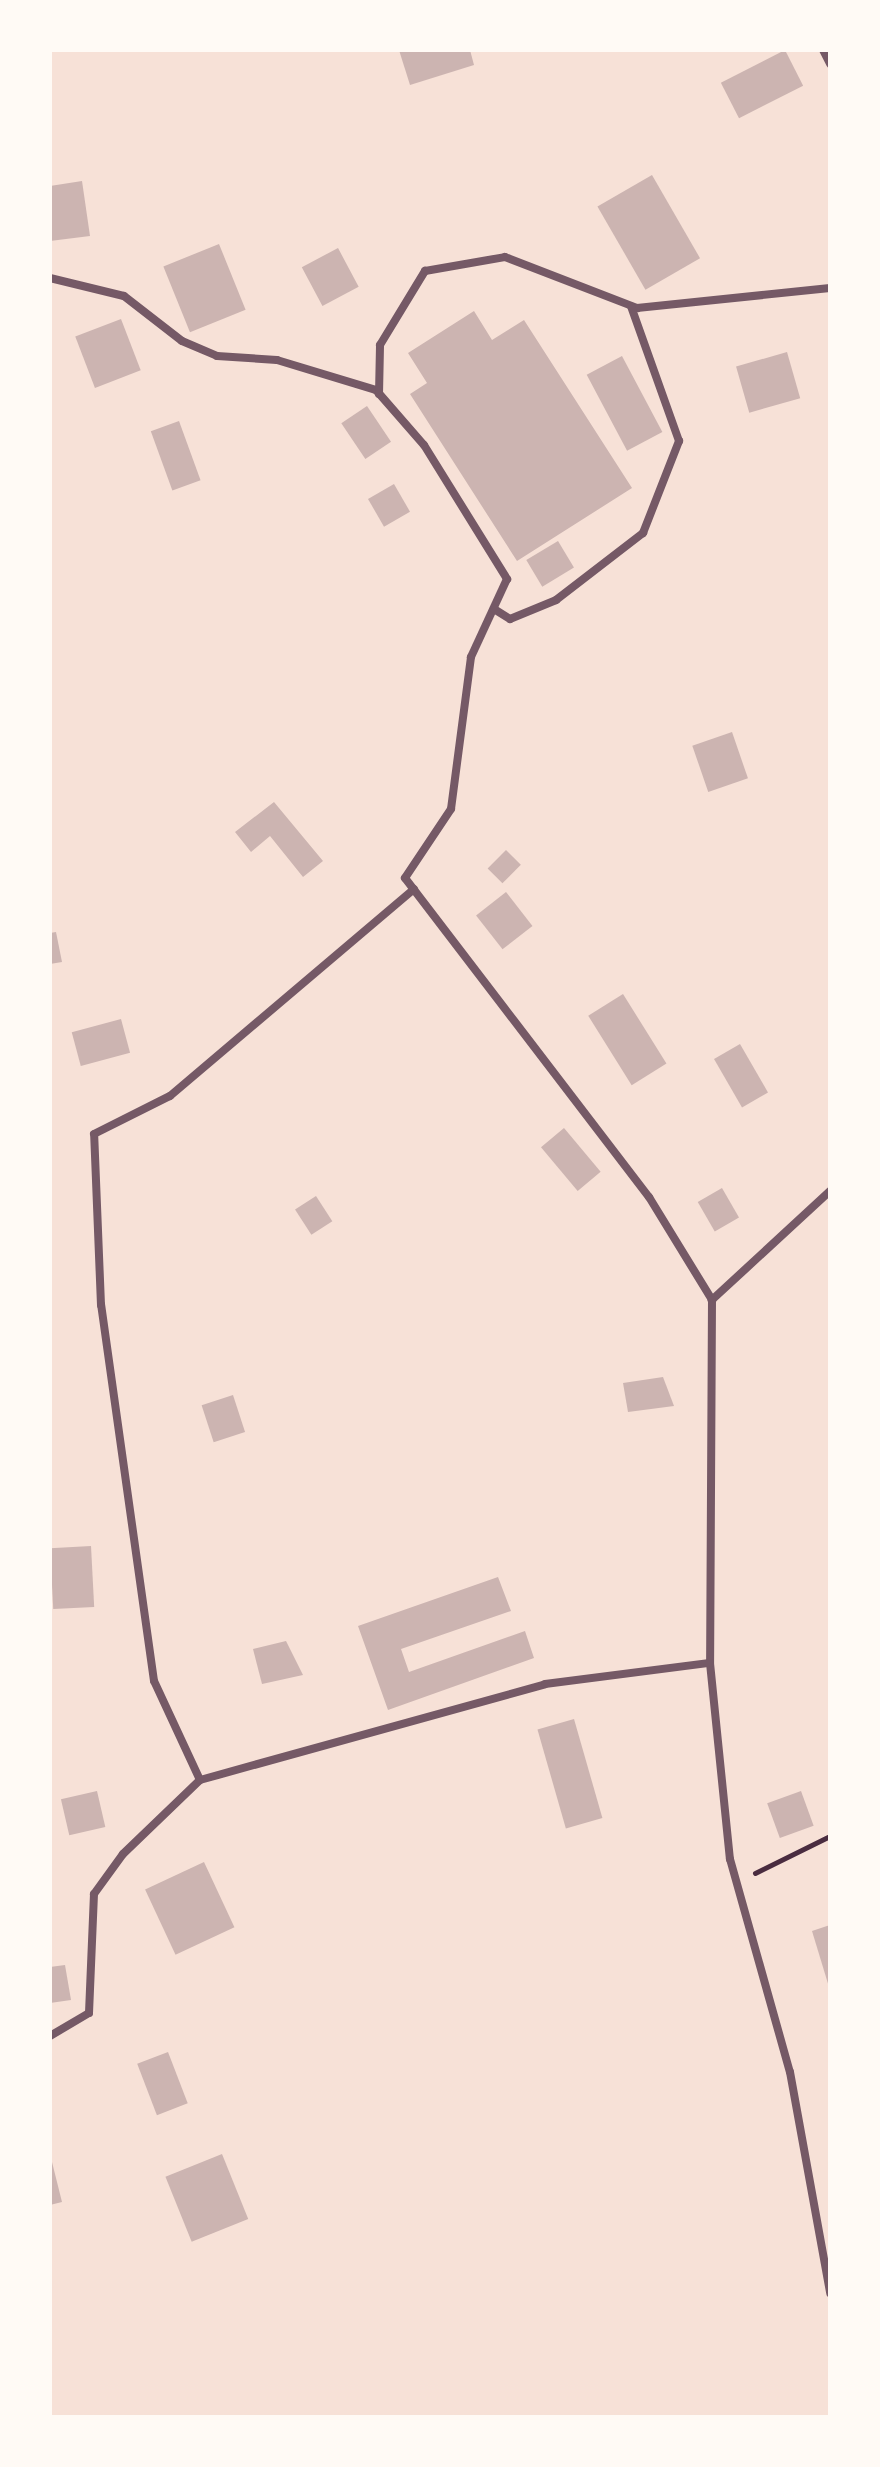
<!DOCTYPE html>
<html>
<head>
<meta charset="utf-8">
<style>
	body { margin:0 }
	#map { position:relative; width:880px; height:2467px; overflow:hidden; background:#f7e1d7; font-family:"Fira Sans Condensed",sans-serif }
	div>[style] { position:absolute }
	.building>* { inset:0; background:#ccb4b1; transform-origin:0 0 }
	.path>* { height:5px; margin:-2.5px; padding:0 2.5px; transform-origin:2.5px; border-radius:2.5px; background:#4a2c40 }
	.minor>* { height:8px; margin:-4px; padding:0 4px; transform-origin:4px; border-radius:4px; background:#755966 }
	span { translate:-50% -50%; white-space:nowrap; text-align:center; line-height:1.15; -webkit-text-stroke:6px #fffaf5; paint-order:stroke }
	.frame { position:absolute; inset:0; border:52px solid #fffaf5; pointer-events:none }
</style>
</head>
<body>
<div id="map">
	<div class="building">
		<div style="clip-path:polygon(399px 50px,470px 50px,474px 65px,410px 85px)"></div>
		<div style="left:785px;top:50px;width:40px;height:72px;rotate:63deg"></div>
		<div style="left:652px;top:175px;width:96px;height:63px;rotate:60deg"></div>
		<div style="clip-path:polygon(82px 181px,90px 236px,50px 241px,50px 186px)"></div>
		<div style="left:219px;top:244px;width:71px;height:60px;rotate:68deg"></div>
		<div style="left:338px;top:248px;width:44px;height:41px;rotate:62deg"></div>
		<div style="clip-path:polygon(474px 311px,492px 340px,524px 320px,632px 488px,517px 561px,410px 394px,427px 383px,408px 353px)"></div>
		<div style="left:121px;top:319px;width:55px;height:49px;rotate:69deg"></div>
		<div style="left:787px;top:352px;width:48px;height:53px;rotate:74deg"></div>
		<div style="left:622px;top:356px;width:86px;height:40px;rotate:62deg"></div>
		<div style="left:367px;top:406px;width:43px;height:31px;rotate:56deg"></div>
		<div style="left:179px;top:421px;width:63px;height:30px;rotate:70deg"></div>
		<div style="left:394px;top:484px;width:32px;height:30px;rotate:60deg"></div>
		<div style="left:558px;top:541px;width:31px;height:37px;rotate:59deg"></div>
		<div style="left:732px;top:732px;width:49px;height:42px;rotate:71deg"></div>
		<div style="clip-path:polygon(274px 802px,323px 861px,303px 877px,270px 836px,251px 852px,235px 832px)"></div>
		<div style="left:506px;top:850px;width:21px;height:26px;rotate:45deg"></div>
		<div style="left:506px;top:892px;width:43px;height:38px;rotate:52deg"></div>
		<div style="clip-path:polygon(56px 932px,62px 962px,50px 964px,50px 933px)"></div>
		<div style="left:623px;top:994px;width:82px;height:41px;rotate:58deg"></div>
		<div style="left:121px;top:1019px;width:35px;height:51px;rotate:75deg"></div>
		<div style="left:740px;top:1044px;width:56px;height:30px;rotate:60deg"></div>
		<div style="left:564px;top:1128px;width:57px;height:30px;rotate:50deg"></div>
		<div style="left:722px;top:1188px;width:34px;height:28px;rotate:60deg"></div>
		<div style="left:316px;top:1196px;width:30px;height:25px;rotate:57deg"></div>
		<div style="clip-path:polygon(663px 1377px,674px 1406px,628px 1412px,623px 1383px)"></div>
		<div style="left:233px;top:1395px;width:39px;height:33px;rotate:72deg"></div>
		<div style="left:91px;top:1546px;width:61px;height:41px;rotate:87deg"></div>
		<div style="clip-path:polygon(498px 1577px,511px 1611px,401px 1649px,409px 1672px,525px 1631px,534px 1658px,388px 1710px,358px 1626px)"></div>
		<div style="clip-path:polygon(286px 1641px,303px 1675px,262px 1684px,253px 1649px)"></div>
		<div style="left:574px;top:1719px;width:103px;height:38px;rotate:74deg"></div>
		<div style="left:97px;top:1791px;width:37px;height:37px;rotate:77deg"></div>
		<div style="left:801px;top:1791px;width:37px;height:36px;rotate:70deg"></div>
		<div style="left:204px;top:1862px;width:72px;height:65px;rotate:65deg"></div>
		<div style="clip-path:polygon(830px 1925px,830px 1987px,829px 1987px,812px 1931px)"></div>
		<div style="clip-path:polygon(65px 1965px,71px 2000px,50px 2003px,50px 1967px)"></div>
		<div style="left:168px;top:2052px;width:55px;height:33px;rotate:69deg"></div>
		<div style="clip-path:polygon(50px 2154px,62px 2202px,50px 2205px)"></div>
		<div style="left:222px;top:2154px;width:70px;height:61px;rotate:68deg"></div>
	</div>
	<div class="path">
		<div style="left:755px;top:1873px;width:84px;rotate:-26.3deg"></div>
	</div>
	<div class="minor">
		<div style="left:823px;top:50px;width:16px;rotate:63deg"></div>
		<div style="left:50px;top:278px;width:76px;rotate:13.7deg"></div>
		<div style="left:124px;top:296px;width:73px;rotate:37.8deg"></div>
		<div style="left:182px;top:341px;width:38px;rotate:23deg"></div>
		<div style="left:217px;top:356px;width:60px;rotate:3.8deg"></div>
		<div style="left:277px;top:360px;width:103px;rotate:16.9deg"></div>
		<div style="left:376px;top:390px;width:73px;rotate:48.9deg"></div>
		<div style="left:424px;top:445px;width:158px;rotate:58.2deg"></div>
		<div style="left:507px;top:579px;width:86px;rotate:114.8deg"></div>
		<div style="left:471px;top:657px;width:153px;rotate:97.5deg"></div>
		<div style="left:451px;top:809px;width:83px;rotate:123.7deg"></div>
		<div style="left:405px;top:878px;width:402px;rotate:52.6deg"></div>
		<div style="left:649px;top:1197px;width:121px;rotate:58.5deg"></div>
		<div style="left:379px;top:394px;width:49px;rotate:-88.8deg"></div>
		<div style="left:380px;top:345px;width:87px;rotate:-58.7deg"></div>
		<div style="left:425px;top:271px;width:81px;rotate:-9.9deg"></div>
		<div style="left:505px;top:257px;width:142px;rotate:21.1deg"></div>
		<div style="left:637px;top:308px;width:194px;rotate:-5.9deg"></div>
		<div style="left:494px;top:609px;width:19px;rotate:32deg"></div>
		<div style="left:510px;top:619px;width:50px;rotate:-22.4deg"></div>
		<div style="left:556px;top:600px;width:110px;rotate:-37.6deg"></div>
		<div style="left:643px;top:533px;width:99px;rotate:-68.6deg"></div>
		<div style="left:679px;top:441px;width:143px;rotate:-109.6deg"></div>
		<div style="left:830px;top:1191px;width:161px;rotate:137.3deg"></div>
		<div style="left:712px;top:1300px;width:363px;rotate:90.3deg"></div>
		<div style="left:710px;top:1663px;width:197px;rotate:84.2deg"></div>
		<div style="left:730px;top:1859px;width:221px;rotate:74.3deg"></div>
		<div style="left:790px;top:2072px;width:225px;rotate:79.7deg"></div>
		<div style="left:200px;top:1780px;width:109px;rotate:-114.9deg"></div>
		<div style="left:154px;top:1681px;width:380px;rotate:-98deg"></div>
		<div style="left:101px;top:1305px;width:171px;rotate:-92.3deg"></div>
		<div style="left:94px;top:1134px;width:85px;rotate:-26.6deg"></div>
		<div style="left:170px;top:1096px;width:320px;rotate:-40.3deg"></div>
		<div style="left:50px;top:2036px;width:45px;rotate:-30.5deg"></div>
		<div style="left:89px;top:2013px;width:119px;rotate:-87.6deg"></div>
		<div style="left:94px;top:1894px;width:49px;rotate:-54.1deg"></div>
		<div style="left:123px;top:1854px;width:107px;rotate:-43.9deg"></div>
		<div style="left:200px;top:1780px;width:358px;rotate:-15.5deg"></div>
		<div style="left:545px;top:1684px;width:166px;rotate:-7.3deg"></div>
	</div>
	<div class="frame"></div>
</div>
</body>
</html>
